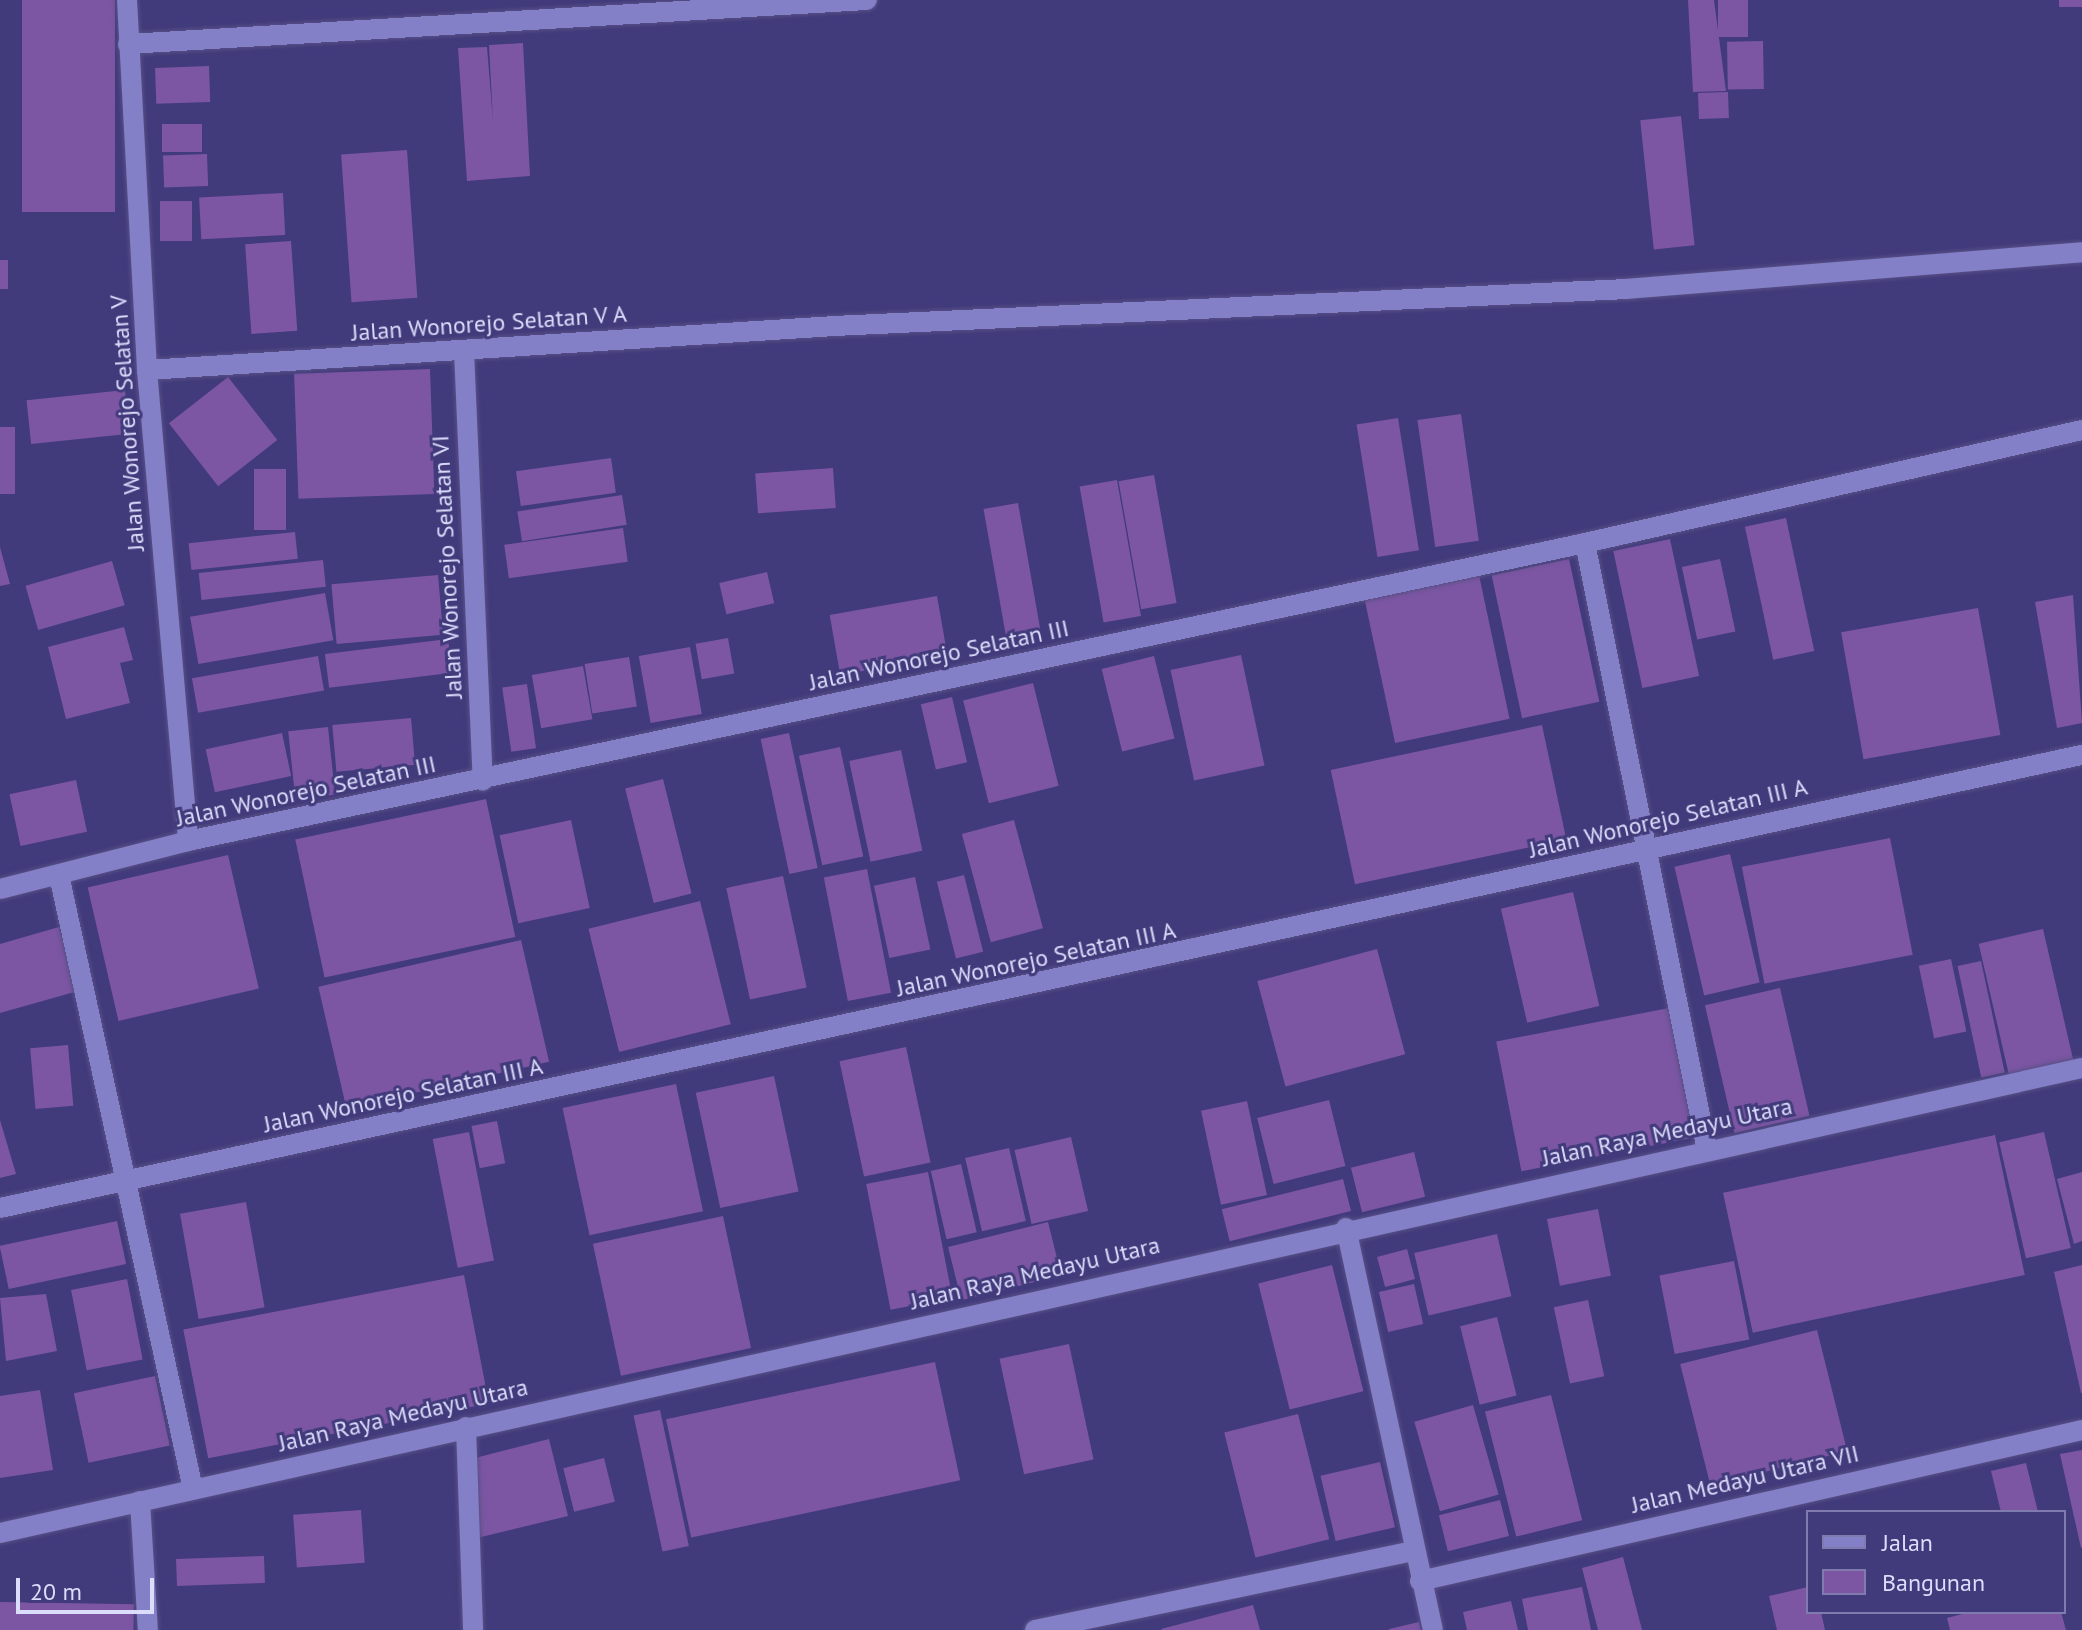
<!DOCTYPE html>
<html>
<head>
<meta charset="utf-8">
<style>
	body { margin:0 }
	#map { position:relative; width:2082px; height:1630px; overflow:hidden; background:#413a7b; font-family:"PT Sans",sans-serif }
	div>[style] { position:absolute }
	.building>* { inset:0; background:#7c56a3; transform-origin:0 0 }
	.roads { filter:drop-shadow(0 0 2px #585086) drop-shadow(0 0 2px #585086) }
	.minor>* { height:20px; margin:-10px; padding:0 10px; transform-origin:10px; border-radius:10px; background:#8480c7 }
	span { translate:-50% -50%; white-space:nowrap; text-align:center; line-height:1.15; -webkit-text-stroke:6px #413a7b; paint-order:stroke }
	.street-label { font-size:24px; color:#dcdcfb }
	.legend { position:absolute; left:1806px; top:1510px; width:260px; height:104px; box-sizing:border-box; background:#413a7b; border:2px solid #7f7bae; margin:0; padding:10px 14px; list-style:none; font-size:24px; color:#dcdcfb }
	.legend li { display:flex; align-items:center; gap:16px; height:40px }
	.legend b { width:40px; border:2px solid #7f7bae }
	.scale { position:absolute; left:16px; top:1578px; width:138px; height:36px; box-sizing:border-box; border:4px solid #dcdcfb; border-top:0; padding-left:10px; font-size:24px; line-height:28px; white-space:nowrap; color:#dcdcfb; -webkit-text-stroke:6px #413a7b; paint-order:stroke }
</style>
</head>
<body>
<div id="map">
	<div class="building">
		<div style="left:22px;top:0;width:93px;height:212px"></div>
		<div style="clip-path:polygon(1688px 0,1714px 0,1726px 91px,1693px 92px)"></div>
		<div style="left:1718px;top:0;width:30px;height:37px"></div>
		<div style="left:2059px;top:0;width:23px;height:7px"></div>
		<div style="left:1763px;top:41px;width:48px;height:36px;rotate:89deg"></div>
		<div style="clip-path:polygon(523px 43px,530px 176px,467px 181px,458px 48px,487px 47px,493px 121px,489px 45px)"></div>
		<div style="left:209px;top:66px;width:36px;height:54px;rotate:88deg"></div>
		<div style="left:1728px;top:92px;width:26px;height:30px;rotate:88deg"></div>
		<div style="left:1681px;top:116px;width:130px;height:41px;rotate:84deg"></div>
		<div style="left:202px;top:124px;width:28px;height:40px;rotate:90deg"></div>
		<div style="left:407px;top:150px;width:148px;height:66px;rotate:86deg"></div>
		<div style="left:207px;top:154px;width:32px;height:44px;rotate:88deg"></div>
		<div style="left:283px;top:193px;width:42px;height:84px;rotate:87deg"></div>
		<div style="left:160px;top:201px;width:32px;height:40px"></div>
		<div style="left:291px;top:241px;width:90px;height:46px;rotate:86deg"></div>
		<div style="left:0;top:260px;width:8px;height:29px"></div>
		<div style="left:430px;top:369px;width:125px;height:136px;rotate:88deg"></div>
		<div style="left:228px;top:377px;width:80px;height:75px;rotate:52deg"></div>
		<div style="left:125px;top:390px;width:44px;height:99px;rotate:84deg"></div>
		<div style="left:1461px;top:414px;width:128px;height:44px;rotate:82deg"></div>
		<div style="left:1398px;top:418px;width:134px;height:42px;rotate:81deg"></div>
		<div style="left:0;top:427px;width:15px;height:67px"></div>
		<div style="left:611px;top:458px;width:35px;height:96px;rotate:82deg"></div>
		<div style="left:833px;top:468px;width:40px;height:78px;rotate:86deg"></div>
		<div style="left:254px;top:469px;width:32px;height:61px"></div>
		<div style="left:1154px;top:475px;width:130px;height:36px;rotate:80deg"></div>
		<div style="left:1117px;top:480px;width:138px;height:38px;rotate:80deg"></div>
		<div style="left:622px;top:495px;width:30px;height:106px;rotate:81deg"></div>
		<div style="left:1018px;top:503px;width:132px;height:35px;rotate:80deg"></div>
		<div style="left:1786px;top:518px;width:136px;height:42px;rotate:78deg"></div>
		<div style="left:623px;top:528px;width:34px;height:120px;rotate:82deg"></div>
		<div style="left:295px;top:532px;width:27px;height:107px;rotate:84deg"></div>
		<div style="left:1670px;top:539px;width:140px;height:58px;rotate:78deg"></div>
		<div style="clip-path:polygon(0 547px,10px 584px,0 586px)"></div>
		<div style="left:1569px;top:559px;width:146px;height:79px;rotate:78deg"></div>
		<div style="left:1720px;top:559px;width:74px;height:39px;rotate:78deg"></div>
		<div style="left:323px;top:560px;width:27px;height:125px;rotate:84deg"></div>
		<div style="left:112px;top:561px;width:46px;height:90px;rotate:74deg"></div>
		<div style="left:767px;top:572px;width:32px;height:49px;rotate:77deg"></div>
		<div style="left:438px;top:575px;width:60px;height:107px;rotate:85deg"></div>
		<div style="left:1479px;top:575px;width:147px;height:117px;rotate:78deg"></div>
		<div style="left:325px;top:593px;width:48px;height:137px;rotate:80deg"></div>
		<div style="clip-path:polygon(2073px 595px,2082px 723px,2057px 728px,2035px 602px)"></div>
		<div style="left:937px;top:596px;width:61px;height:109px;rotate:80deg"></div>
		<div style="left:1978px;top:608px;width:129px;height:139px;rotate:80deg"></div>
		<div style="clip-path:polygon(124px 627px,133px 660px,120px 663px,130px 703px,66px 719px,48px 647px)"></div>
		<div style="left:728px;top:638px;width:36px;height:33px;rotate:80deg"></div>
		<div style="left:448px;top:639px;width:34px;height:124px;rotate:83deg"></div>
		<div style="left:690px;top:647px;width:68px;height:52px;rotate:80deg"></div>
		<div style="left:1241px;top:655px;width:113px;height:72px;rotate:78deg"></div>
		<div style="left:318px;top:656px;width:35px;height:128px;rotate:80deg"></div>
		<div style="left:1154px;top:656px;width:85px;height:54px;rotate:76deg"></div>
		<div style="left:629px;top:657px;width:50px;height:45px;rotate:81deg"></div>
		<div style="left:583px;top:666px;width:54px;height:52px;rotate:80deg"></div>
		<div style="left:1033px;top:683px;width:106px;height:72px;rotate:76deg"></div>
		<div style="left:527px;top:684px;width:65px;height:25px;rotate:82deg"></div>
		<div style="left:952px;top:697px;width:67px;height:32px;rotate:77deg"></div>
		<div style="left:411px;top:718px;width:47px;height:79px;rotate:85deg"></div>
		<div style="left:1542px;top:725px;width:117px;height:216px;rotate:78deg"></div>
		<div style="left:328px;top:727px;width:68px;height:40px;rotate:84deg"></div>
		<div style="left:282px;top:733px;width:44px;height:78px;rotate:78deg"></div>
		<div style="left:789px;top:733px;width:138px;height:29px;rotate:78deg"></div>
		<div style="left:840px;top:747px;width:112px;height:42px;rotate:78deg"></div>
		<div style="left:901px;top:750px;width:103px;height:53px;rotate:78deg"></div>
		<div style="left:663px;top:779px;width:118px;height:39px;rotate:76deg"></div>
		<div style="left:76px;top:780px;width:53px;height:68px;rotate:78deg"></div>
		<div style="left:486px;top:799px;width:141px;height:195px;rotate:78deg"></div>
		<div style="left:571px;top:820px;width:90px;height:73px;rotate:78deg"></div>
		<div style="left:1014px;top:820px;width:112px;height:54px;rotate:75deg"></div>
		<div style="left:1890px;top:838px;width:119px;height:151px;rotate:79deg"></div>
		<div style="left:1730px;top:854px;width:132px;height:57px;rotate:77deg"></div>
		<div style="left:228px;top:855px;width:137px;height:144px;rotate:77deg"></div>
		<div style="left:867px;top:869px;width:126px;height:44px;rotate:79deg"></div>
		<div style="left:964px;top:875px;width:79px;height:28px;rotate:76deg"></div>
		<div style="left:783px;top:876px;width:114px;height:58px;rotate:78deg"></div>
		<div style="left:915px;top:877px;width:74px;height:42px;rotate:78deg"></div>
		<div style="left:1573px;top:892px;width:117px;height:74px;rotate:77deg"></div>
		<div style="left:700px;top:901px;width:127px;height:115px;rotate:76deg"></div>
		<div style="clip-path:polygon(59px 927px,78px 991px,0 1013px,0 944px)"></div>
		<div style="left:2043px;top:929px;width:137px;height:66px;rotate:77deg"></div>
		<div style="left:521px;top:940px;width:125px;height:208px;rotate:77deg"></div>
		<div style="left:1377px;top:949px;width:109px;height:124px;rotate:75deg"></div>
		<div style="left:1951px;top:959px;width:74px;height:33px;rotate:78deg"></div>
		<div style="left:1981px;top:961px;width:114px;height:24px;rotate:78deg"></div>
		<div style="left:1780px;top:988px;width:131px;height:77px;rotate:77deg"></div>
		<div style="left:1669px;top:1008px;width:132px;height:176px;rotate:79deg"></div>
		<div style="left:68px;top:1045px;width:61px;height:38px;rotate:85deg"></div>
		<div style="left:906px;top:1047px;width:118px;height:68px;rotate:78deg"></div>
		<div style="left:774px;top:1076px;width:118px;height:80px;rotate:78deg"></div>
		<div style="left:676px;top:1084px;width:130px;height:116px;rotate:78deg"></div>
		<div style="left:1329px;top:1100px;width:68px;height:74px;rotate:76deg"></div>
		<div style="left:1247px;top:1101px;width:96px;height:47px;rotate:78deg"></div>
		<div style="clip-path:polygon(0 1120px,16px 1174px,0 1178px)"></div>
		<div style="left:497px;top:1121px;width:43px;height:26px;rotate:79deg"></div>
		<div style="left:469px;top:1132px;width:131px;height:37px;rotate:79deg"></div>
		<div style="left:2044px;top:1132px;width:119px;height:46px;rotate:77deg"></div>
		<div style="left:1995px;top:1135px;width:143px;height:278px;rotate:78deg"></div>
		<div style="left:1071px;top:1137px;width:76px;height:58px;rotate:77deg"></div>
		<div style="left:1009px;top:1148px;width:75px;height:45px;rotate:77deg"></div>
		<div style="left:1414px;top:1152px;width:46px;height:65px;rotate:76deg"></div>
		<div style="left:961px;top:1164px;width:70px;height:31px;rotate:77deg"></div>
		<div style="left:928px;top:1172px;width:128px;height:63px;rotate:79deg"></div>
		<div style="clip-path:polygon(2082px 1172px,2082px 1241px,2074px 1244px,2057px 1179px)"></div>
		<div style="left:1343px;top:1179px;width:33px;height:125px;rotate:76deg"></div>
		<div style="left:246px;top:1202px;width:107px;height:67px;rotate:80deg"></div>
		<div style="left:1598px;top:1209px;width:68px;height:52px;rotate:79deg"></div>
		<div style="left:723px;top:1216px;width:135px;height:133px;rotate:78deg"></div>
		<div style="left:117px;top:1221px;width:44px;height:120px;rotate:78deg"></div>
		<div style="left:1048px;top:1222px;width:55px;height:103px;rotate:76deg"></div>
		<div style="left:1497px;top:1234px;width:64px;height:85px;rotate:77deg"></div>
		<div style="left:1407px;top:1249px;width:31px;height:31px;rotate:75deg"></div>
		<div style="left:1734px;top:1261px;width:80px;height:76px;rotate:79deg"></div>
		<div style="left:1332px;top:1265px;width:130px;height:76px;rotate:76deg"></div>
		<div style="clip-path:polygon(2082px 1265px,2082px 1393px,2081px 1393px,2054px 1272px)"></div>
		<div style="left:464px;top:1275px;width:131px;height:286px;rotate:79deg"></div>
		<div style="left:127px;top:1279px;width:82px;height:57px;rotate:79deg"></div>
		<div style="left:1414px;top:1284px;width:41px;height:36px;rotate:77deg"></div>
		<div style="clip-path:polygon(46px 1294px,57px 1351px,6px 1361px,0 1298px)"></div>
		<div style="left:1588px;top:1300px;width:78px;height:35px;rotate:78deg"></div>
		<div style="left:1497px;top:1317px;width:81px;height:38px;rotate:76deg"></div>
		<div style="left:1817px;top:1330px;width:125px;height:141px;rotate:76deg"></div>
		<div style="left:1069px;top:1344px;width:118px;height:71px;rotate:78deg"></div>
		<div style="left:935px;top:1362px;width:121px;height:275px;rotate:78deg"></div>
		<div style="left:155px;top:1376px;width:71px;height:83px;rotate:78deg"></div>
		<div style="clip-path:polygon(40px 1390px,53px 1470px,0 1478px,0 1396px)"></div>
		<div style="left:1551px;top:1395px;width:129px;height:68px;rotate:76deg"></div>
		<div style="left:1473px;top:1405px;width:93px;height:61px;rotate:74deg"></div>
		<div style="left:660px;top:1410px;width:139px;height:27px;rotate:78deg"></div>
		<div style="left:1298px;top:1414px;width:129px;height:76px;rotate:76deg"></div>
		<div style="clip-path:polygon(549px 1439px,568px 1516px,477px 1538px,475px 1458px)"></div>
		<div style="clip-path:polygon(2082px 1450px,2082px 1547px,2081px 1548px,2060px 1454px)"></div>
		<div style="left:604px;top:1458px;width:45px;height:42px;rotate:76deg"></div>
		<div style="left:1380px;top:1462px;width:67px;height:61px;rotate:77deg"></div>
		<div style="clip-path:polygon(2026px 1463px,2038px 1512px,2001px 1512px,1991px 1471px)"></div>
		<div style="left:1500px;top:1500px;width:37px;height:63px;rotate:76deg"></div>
		<div style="left:361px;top:1510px;width:53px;height:68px;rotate:86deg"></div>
		<div style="left:264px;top:1556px;width:27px;height:88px;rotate:88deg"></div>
		<div style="clip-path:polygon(1623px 1557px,1642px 1630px,1598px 1630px,1582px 1568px)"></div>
		<div style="clip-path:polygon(1582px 1587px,1591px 1630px,1528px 1630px,1522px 1599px)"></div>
		<div style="clip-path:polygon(1808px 1587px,1808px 1612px,1821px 1612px,1825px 1630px,1777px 1630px,1769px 1596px)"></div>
		<div style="clip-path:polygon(1511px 1601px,1518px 1630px,1467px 1630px,1463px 1612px)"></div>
		<div style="left:0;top:1602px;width:134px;height:28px;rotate:1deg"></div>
		<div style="clip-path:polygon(1253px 1605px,1260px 1630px,1162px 1630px,1161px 1629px)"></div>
		<div style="clip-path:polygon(1970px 1612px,2061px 1612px,2066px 1630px,1950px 1630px,1947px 1618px)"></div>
		<div style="clip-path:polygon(1419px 1622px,1421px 1630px,1389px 1630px,1389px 1629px)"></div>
	</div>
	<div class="roads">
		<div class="minor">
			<div style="left:127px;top:0;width:371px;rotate:86.9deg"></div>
			<div style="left:147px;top:370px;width:473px;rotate:85deg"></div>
			<div style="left:128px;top:44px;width:740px;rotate:-3.41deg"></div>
			<div style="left:464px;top:351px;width:430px;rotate:87.5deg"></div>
			<div style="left:147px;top:370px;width:688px;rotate:-3.66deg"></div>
			<div style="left:834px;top:326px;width:793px;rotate:-2.67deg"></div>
			<div style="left:1626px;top:289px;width:457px;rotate:-4.6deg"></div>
			<div style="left:1585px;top:543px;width:510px;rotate:-12.81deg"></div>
			<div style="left:59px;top:875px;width:628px;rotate:77.69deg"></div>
			<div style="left:0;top:889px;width:194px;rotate:-14.3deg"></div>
			<div style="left:188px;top:841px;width:1428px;rotate:-12.04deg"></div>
			<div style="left:1585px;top:543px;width:619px;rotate:78.64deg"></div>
			<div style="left:0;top:1208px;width:2131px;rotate:-12.28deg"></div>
			<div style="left:1346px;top:1228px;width:411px;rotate:77.8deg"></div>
			<div style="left:466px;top:1427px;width:203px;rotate:88deg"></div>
			<div style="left:140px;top:1501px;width:129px;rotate:86.5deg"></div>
			<div style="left:0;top:1533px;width:2133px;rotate:-12.59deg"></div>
			<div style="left:1420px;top:1581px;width:679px;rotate:-12.85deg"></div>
			<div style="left:1035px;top:1630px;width:385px;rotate:-11.8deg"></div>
		</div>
	</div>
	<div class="street-label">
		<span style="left:489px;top:323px;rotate:-4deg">Jalan Wonorejo Selatan V A</span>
		<span style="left:127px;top:423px;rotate:-94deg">Jalan Wonorejo Selatan V</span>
		<span style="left:447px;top:567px;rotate:-93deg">Jalan Wonorejo Selatan VI</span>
		<span style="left:939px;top:655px;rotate:-12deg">Jalan Wonorejo Selatan III</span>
		<span style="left:306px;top:791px;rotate:-12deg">Jalan Wonorejo Selatan III</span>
		<span style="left:1668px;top:818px;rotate:-13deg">Jalan Wonorejo Selatan III A</span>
		<span style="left:1036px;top:959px;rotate:-12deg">Jalan Wonorejo Selatan III A</span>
		<span style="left:403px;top:1095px;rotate:-12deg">Jalan Wonorejo Selatan III A</span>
		<span style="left:1667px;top:1132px;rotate:-12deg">Jalan Raya Medayu Utara</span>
		<span style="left:1035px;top:1273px;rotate:-13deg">Jalan Raya Medayu Utara</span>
		<span style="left:403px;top:1415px;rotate:-13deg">Jalan Raya Medayu Utara</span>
		<span style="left:1745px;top:1479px;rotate:-13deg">Jalan Medayu Utara VII</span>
	</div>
	<ul class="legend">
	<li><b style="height:10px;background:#8480c7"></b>Jalan</li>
	<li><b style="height:22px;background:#7c56a3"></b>Bangunan</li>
	</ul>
	<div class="scale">20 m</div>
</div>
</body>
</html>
